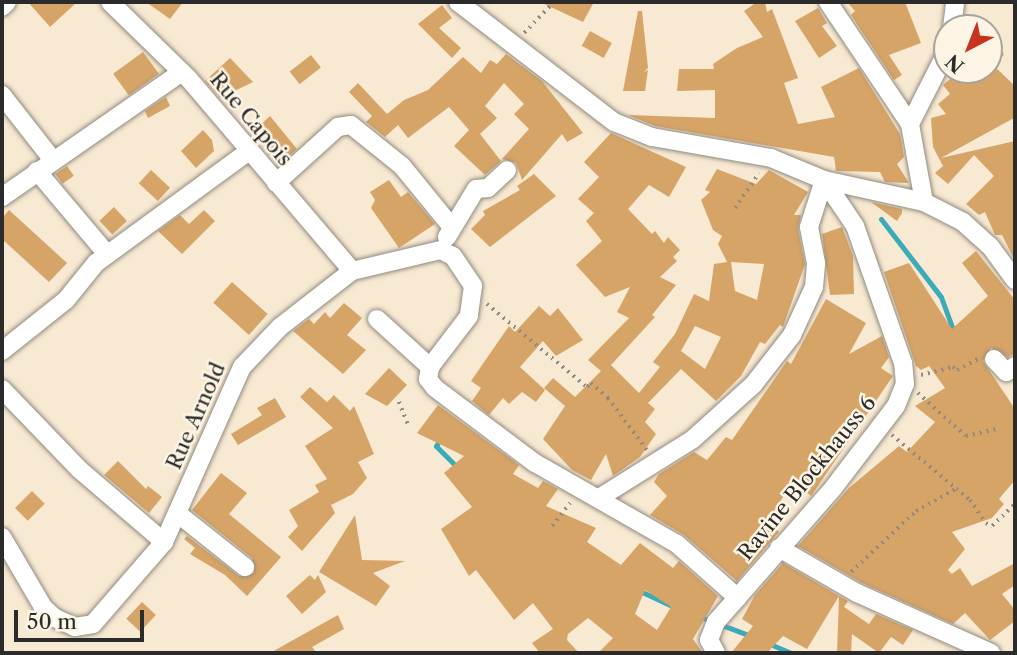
<!DOCTYPE html>
<html>
<head>
<meta charset="utf-8">
<style>
	body { margin:0 }
	#map { position:relative; width:1017px; height:655px; overflow:hidden; background:#f7e9d2; font-family:"Libre Caslon Text",serif }
	div>[style] { position:absolute }
	.stream>* { height:5px; margin:-2.5px; padding:0 2.5px; transform-origin:2.5px; border-radius:2.5px; background:#3baab9 }
	.building>* { inset:0; background:#d7a467; transform-origin:0 0 }
	.path>* { height:3.5px; margin-top:-1.75px; transform-origin:0; background:repeating-linear-gradient(90deg,#918a7e 0 2px,transparent 0 7px) }
	.roads { filter:drop-shadow(0 0 2px #918a7e) drop-shadow(0 0 2px #918a7e) }
	.minor>* { height:18px; margin:-9px; padding:0 9px; transform-origin:9px; border-radius:9px; background:#fff }
	span { translate:-50% -50%; white-space:nowrap; text-align:center; line-height:1.15; -webkit-text-stroke:5px #fcf5e5; paint-order:stroke }
	.street-label { font-size:21px; color:#2b2b2b }
	.frame { position:absolute; inset:0; border:4px solid #2b2b2b; pointer-events:none }
	.north { position:absolute; left:933px; top:14px; width:70px; height:70px; box-sizing:border-box; background:#fcf5e5; border:2px solid #a8a49b; border-radius:50%; rotate:222deg; font-size:19px; font-weight:700; line-height:28px; text-align:center; color:#2b2b2b }
	.north::after { content:''; display:block; margin:auto; width:24px; height:32px; background:#c8321e; clip-path:polygon(50% 0,100% 100%,50% 72%,0 100%) }
	.scale { position:absolute; left:14px; top:610px; width:130px; height:32px; box-sizing:border-box; border:4px solid #2b2b2b; border-top:0; padding-left:9px; font-size:21px; line-height:24px; white-space:nowrap; color:#2b2b2b; -webkit-text-stroke:5px #fcf5e5; paint-order:stroke }
</style>
</head>
<body>
<div id="map">
	<div class="stream">
		<div style="left:881px;top:219px;width:98px;rotate:52.4deg"></div>
		<div style="left:941px;top:297px;width:40px;rotate:69.8deg"></div>
		<div style="left:440px;top:439px;width:8px;rotate:120deg"></div>
		<div style="left:436px;top:446px;width:31px;rotate:45deg"></div>
		<div style="left:640px;top:591px;width:33px;rotate:25deg"></div>
		<div style="left:698px;top:616px;width:57px;rotate:20.7deg"></div>
		<div style="left:770px;top:644px;width:23px;rotate:23deg"></div>
	</div>
	<div class="building">
		<div style="clip-path:polygon(28px 2px,77px 2px,50px 27px)"></div>
		<div style="clip-path:polygon(146px 2px,183px 2px,170px 19px)"></div>
		<div style="clip-path:polygon(540px 2px,594px 2px,583px 22px)"></div>
		<div style="clip-path:polygon(757px 2px,765px 2px,767px 12px,772px 9px,798px 78px,784px 83px,798px 124px,835px 117px,821px 87px,859px 68px,900px 134px,904px 157px,897px 164px,909px 183px,885px 182px,880px 172px,836px 171px,834px 157px,655px 126px,628px 115px,715px 118px,715px 90px,677px 91px,679px 69px,714px 69px,713px 64px,737px 48px,763px 37px,744px 11px)"></div>
		<div style="clip-path:polygon(847px 2px,905px 2px,921px 43px,889px 55px,902px 75px,894px 80px,851px 15px,855px 11px)"></div>
		<div style="clip-path:polygon(442px 5px,452px 18px,439px 28px,461px 48px,452px 58px,418px 24px)"></div>
		<div style="clip-path:polygon(818px 8px,827px 23px,822px 26px,837px 46px,819px 58px,795px 21px)"></div>
		<div style="clip-path:polygon(638px 11px,642px 11px,648px 68px,644px 72px,648px 70px,645px 91px,623px 91px)"></div>
		<div style="clip-path:polygon(989px 26px,1004px 55px,992px 64px,1015px 86px,1014px 118px,941px 158px,1015px 141px,1015px 261px,1002px 235px,995px 235px,985px 212px,979px 215px,966px 204px,994px 176px,974px 155px,948px 184px,935px 173px,943px 166px,933px 147px,931px 118px,946px 114px,938px 104px,950px 94px,943px 85px,956px 74px,989px 70px)"></div>
		<div style="left:590px;top:31px;width:25px;height:17px;rotate:29deg"></div>
		<div style="left:143px;top:52px;width:27px;height:37px;rotate:54deg"></div>
		<div style="clip-path:polygon(506px 54px,542px 81px,583px 133px,567px 142px,562px 134px,522px 180px,516px 163px,502px 159px,529px 129px,514px 114px,524px 104px,504px 83px,485px 106px,497px 118px,480px 134px,501px 161px,485px 175px,454px 146px,469px 130px,449px 107px,408px 138px,398px 125px,385px 137px,366px 122px,372px 116px,349px 92px,358px 83px,387px 114px,404px 100px,428px 90px,463px 57px,481px 73px,490px 60px,497px 64px)"></div>
		<div style="left:311px;top:55px;width:16px;height:27px;rotate:52deg"></div>
		<div style="clip-path:polygon(230px 58px,253px 82px,220px 98px,205px 81px)"></div>
		<div style="clip-path:polygon(166px 97px,170px 106px,148px 118px,145px 111px)"></div>
		<div style="clip-path:polygon(270px 116px,297px 149px,278px 166px,267px 153px,269px 151px,261px 140px,266px 136px,257px 128px)"></div>
		<div style="clip-path:polygon(203px 130px,212px 140px,214px 151px,196px 168px,181px 151px)"></div>
		<div style="clip-path:polygon(evenodd,611px 133px,686px 167px,669px 197px,649px 185px,628px 209px,652px 234px,655px 231px,664px 243px,668px 237px,680px 250px,673px 257px,677px 261px,660px 277px,676px 285px,652px 315px,655px 317px,611px 365px,639px 393px,660px 367px,653px 362px,675px 334px,694px 294px,709px 301px,714px 264px,727px 262px,718px 244px,722px 236px,713px 230px,701px 200px,710px 192px,705px 190px,717px 169px,756px 184px,769px 170px,808px 192px,794px 215px,801px 215px,798px 229px,805px 264px,783px 327px,780px 325px,765px 344px,760px 342px,741px 376px,716px 401px,681px 369px,648px 403px,655px 409px,645px 422px,656px 434px,640px 457px,613px 476px,606px 454px,591px 480px,572px 470px,543px 439px,565px 406px,544px 388px,553px 378px,575px 397px,601px 371px,588px 360px,629px 318px,617px 312px,630px 287px,605px 297px,576px 265px,602px 241px,586px 221px,594px 213px,578px 199px,599px 177px,584px 162px,611px 133px,731px 262px,764px 264px,757px 300px,735px 291px,731px 262px,611px 133px,695px 326px,721px 337px,705px 369px,681px 351px,695px 326px)"></div>
		<div style="left:67px;top:166px;width:12px;height:14px;rotate:55deg"></div>
		<div style="left:151px;top:170px;width:26px;height:18px;rotate:43deg"></div>
		<div style="clip-path:polygon(534px 174px,556px 196px,490px 247px,471px 229px,485px 215px,483px 211px,520px 190px,517px 186px)"></div>
		<div style="clip-path:polygon(389px 180px,401px 197px,408px 192px,435px 224px,399px 248px,371px 208px,375px 200px,370px 192px)"></div>
		<div style="clip-path:polygon(871px 202px,902px 209px,902px 213px,897px 221px)"></div>
		<div style="left:114px;top:207px;width:19px;height:20px;rotate:47deg"></div>
		<div style="clip-path:polygon(9px 210px,67px 263px,49px 282px,2px 239px,2px 218px)"></div>
		<div style="clip-path:polygon(204px 210px,215px 221px,182px 254px,158px 231px,180px 215px,189px 224px)"></div>
		<div style="clip-path:polygon(842px 227px,853px 256px,854px 294px,830px 295px,822px 234px)"></div>
		<div style="clip-path:polygon(976px 251px,1015px 300px,1015px 353px,1008px 357px,991px 348px,983px 361px,1015px 409px,1015px 480px,999px 499px,1004px 504px,992px 518px,952px 532px,965px 549px,948px 570px,952px 574px,960px 568px,972px 586px,1015px 563px,1015px 585px,1002px 594px,1015px 610px,1015px 621px,990px 640px,965px 613px,953px 624px,862px 583px,798px 546px,849px 488px,899px 446px,907px 452px,935px 422px,915px 406px,945px 388px,929px 366px,921px 370px,916px 366px,884px 272px,909px 263px,952px 329px,988px 296px,962px 263px)"></div>
		<div style="left:232px;top:282px;width:48px;height:28px;rotate:42deg"></div>
		<div style="clip-path:polygon(826px 299px,866px 323px,849px 354px,882px 336px,889px 357px,881px 368px,893px 376px,811px 496px,797px 484px,790px 485px,770px 519px,779px 532px,737px 581px,684px 535px,650px 515px,667px 496px,654px 482px,659px 474px,694px 452px,707px 460px,726px 437px,732px 440px,787px 361px,791px 364px)"></div>
		<div style="clip-path:polygon(344px 303px,362px 318px,347px 335px,366px 350px,343px 374px,293px 331px,309px 319px,314px 324px,325px 312px,330px 318px)"></div>
		<div style="clip-path:polygon(539px 306px,550px 316px,558px 308px,583px 340px,556px 356px,543px 341px,520px 367px,545px 390px,536px 402px,522px 392px,509px 404px,503px 398px,489px 415px,472px 401px,481px 388px,471px 381px,509px 326px,515px 332px)"></div>
		<div style="clip-path:polygon(389px 368px,407px 385px,387px 406px,365px 394px)"></div>
		<div style="clip-path:polygon(310px 387px,327px 402px,334px 395px,350px 411px,354px 406px,374px 454px,358px 462px,367px 478px,353px 494px,331px 505px,335px 513px,302px 551px,288px 537px,298px 526px,289px 510px,319px 492px,315px 485px,327px 479px,305px 446px,333px 428px,300px 397px)"></div>
		<div style="clip-path:polygon(275px 398px,286px 417px,238px 445px,231px 434px,262px 415px,257px 408px)"></div>
		<div style="clip-path:polygon(evenodd,438px 405px,519px 465px,513px 474px,538px 488px,543px 481px,558px 489px,546px 506px,596px 528px,587px 542px,621px 565px,640px 543px,673px 568px,679px 561px,718px 596px,693px 639px,703px 653px,598px 653px,613px 638px,588px 618px,568px 634px,567px 640px,579px 653px,540px 653px,532px 643px,553px 629px,533px 603px,514px 620px,476px 570px,469px 576px,441px 529px,472px 507px,444px 473px,464px 456px,417px 433px,438px 405px,645px 590px,671px 607px,657px 630px,635px 614px,645px 590px)"></div>
		<div style="clip-path:polygon(118px 461px,146px 489px,148px 486px,162px 497px,149px 513px,104px 475px)"></div>
		<div style="clip-path:polygon(221px 473px,247px 493px,229px 514px,281px 557px,247px 596px,225px 575px,190px 554px,195px 548px,184px 539px,187px 536px,239px 576px,254px 573px,252px 558px,192px 510px)"></div>
		<div style="left:32px;top:491px;width:18px;height:24px;rotate:45deg"></div>
		<div style="clip-path:polygon(355px 515px,362px 560px,405px 561px,373px 573px,390px 586px,376px 606px,319px 572px)"></div>
		<div style="clip-path:polygon(783px 563px,839px 596px,807px 649px,783px 636px,767px 653px,731px 653px,753px 626px,742px 619px,755px 595px)"></div>
		<div style="clip-path:polygon(310px 575px,315px 580px,318px 575px,326px 592px,302px 614px,286px 596px)"></div>
		<div style="clip-path:polygon(839px 596px,848px 601px,844px 607px,869px 624px,876px 614px,913px 630px,903px 645px,891px 637px,879px 653px,852px 634px,851px 653px,837px 653px)"></div>
		<div style="left:142px;top:602px;width:19px;height:23px;rotate:43deg"></div>
		<div style="clip-path:polygon(338px 615px,344px 629px,312px 647px,317px 653px,270px 653px)"></div>
	</div>
	<div class="path">
		<div style="left:524px;top:33px;width:42px;rotate:-46deg"></div>
		<div style="left:735px;top:208px;width:42px;rotate:-55.6deg"></div>
		<div style="left:487px;top:304px;width:130px;rotate:39.7deg"></div>
		<div style="left:587px;top:387px;width:6px;rotate:-45deg"></div>
		<div style="left:591px;top:383px;width:23px;rotate:41deg"></div>
		<div style="left:608px;top:398px;width:65px;rotate:53.1deg"></div>
		<div style="left:921px;top:375px;width:33px;rotate:-14deg"></div>
		<div style="left:953px;top:367px;width:5px;rotate:37deg"></div>
		<div style="left:957px;top:370px;width:24px;rotate:-28deg"></div>
		<div style="left:918px;top:393px;width:64px;rotate:41.9deg"></div>
		<div style="left:966px;top:436px;width:31px;rotate:-13deg"></div>
		<div style="left:399px;top:402px;width:24px;rotate:68deg"></div>
		<div style="left:892px;top:435px;width:102px;rotate:39.8deg"></div>
		<div style="left:970px;top:500px;width:28px;rotate:55deg"></div>
		<div style="left:986px;top:523px;width:7px;rotate:27deg"></div>
		<div style="left:992px;top:526px;width:32px;rotate:-44deg"></div>
		<div style="left:552px;top:526px;width:29px;rotate:-52deg"></div>
		<div style="left:851px;top:572px;width:89px;rotate:-43.2deg"></div>
		<div style="left:916px;top:511px;width:45px;rotate:-29.4deg"></div>
	</div>
	<div class="roads">
		<div class="minor">
			<div style="left:110px;top:2px;width:109px;rotate:44.3deg"></div>
			<div style="left:188px;top:78px;width:253px;rotate:49.6deg"></div>
			<div style="left:458px;top:2px;width:197px;rotate:37.6deg"></div>
			<div style="left:614px;top:122px;width:41px;rotate:21.5deg"></div>
			<div style="left:652px;top:137px;width:121px;rotate:10deg"></div>
			<div style="left:771px;top:158px;width:57px;rotate:22.5deg"></div>
			<div style="left:824px;top:180px;width:102px;rotate:12.4deg"></div>
			<div style="left:924px;top:202px;width:44px;rotate:27.1deg"></div>
			<div style="left:963px;top:222px;width:36px;rotate:42deg"></div>
			<div style="left:990px;top:246px;width:42px;rotate:53.7deg"></div>
			<div style="left:828px;top:2px;width:147px;rotate:56.1deg"></div>
			<div style="left:2px;top:7px;width:7px;rotate:-45deg"></div>
			<div style="left:952px;top:28px;width:26px;rotate:-83deg"></div>
			<div style="left:2px;top:95px;width:81px;rotate:52deg"></div>
			<div style="left:37px;top:171px;width:109px;rotate:49.9deg"></div>
			<div style="left:276px;top:183px;width:84px;rotate:-42.1deg"></div>
			<div style="left:338px;top:127px;width:13px;rotate:-9deg"></div>
			<div style="left:351px;top:125px;width:65px;rotate:38.8deg"></div>
			<div style="left:402px;top:166px;width:77px;rotate:50.8deg"></div>
			<div style="left:2px;top:197px;width:219px;rotate:-34.8deg"></div>
			<div style="left:924px;top:202px;width:79px;rotate:-100.2deg"></div>
			<div style="left:910px;top:124px;width:82px;rotate:-63.1deg"></div>
			<div style="left:447px;top:237px;width:56px;rotate:-58.9deg"></div>
			<div style="left:476px;top:189px;width:12px;rotate:-5deg"></div>
			<div style="left:488px;top:188px;width:26px;rotate:-43deg"></div>
			<div style="left:377px;top:319px;width:72px;rotate:42.2deg"></div>
			<div style="left:2px;top:351px;width:82px;rotate:-38.6deg"></div>
			<div style="left:66px;top:300px;width:48px;rotate:-51deg"></div>
			<div style="left:96px;top:263px;width:190px;rotate:-36.2deg"></div>
			<div style="left:994px;top:359px;width:18px;rotate:47deg"></div>
			<div style="left:1006px;top:372px;width:11px;rotate:-34deg"></div>
			<div style="left:2px;top:389px;width:112px;rotate:46.1deg"></div>
			<div style="left:80px;top:470px;width:111px;rotate:40.6deg"></div>
			<div style="left:599px;top:498px;width:111px;rotate:-32.1deg"></div>
			<div style="left:693px;top:439px;width:81px;rotate:-42deg"></div>
			<div style="left:753px;top:385px;width:63px;rotate:-52deg"></div>
			<div style="left:792px;top:335px;width:53px;rotate:-65.4deg"></div>
			<div style="left:814px;top:287px;width:24px;rotate:-85deg"></div>
			<div style="left:816px;top:263px;width:37px;rotate:-101deg"></div>
			<div style="left:809px;top:227px;width:49px;rotate:-72.3deg"></div>
			<div style="left:177px;top:513px;width:87px;rotate:38.5deg"></div>
			<div style="left:2px;top:537px;width:81px;rotate:59.6deg"></div>
			<div style="left:43px;top:607px;width:16px;rotate:43deg"></div>
			<div style="left:55px;top:618px;width:22px;rotate:24deg"></div>
			<div style="left:75px;top:627px;width:18px;rotate:-9deg"></div>
			<div style="left:93px;top:624px;width:108px;rotate:-49.1deg"></div>
			<div style="left:164px;top:542px;width:192px;rotate:-66deg"></div>
			<div style="left:242px;top:367px;width:55px;rotate:-46.5deg"></div>
			<div style="left:280px;top:327px;width:91px;rotate:-37.9deg"></div>
			<div style="left:352px;top:271px;width:91px;rotate:-13.3deg"></div>
			<div style="left:441px;top:250px;width:13px;rotate:27deg"></div>
			<div style="left:453px;top:256px;width:36px;rotate:56deg"></div>
			<div style="left:473px;top:286px;width:30px;rotate:98deg"></div>
			<div style="left:469px;top:316px;width:64px;rotate:127.4deg"></div>
			<div style="left:430px;top:367px;width:12px;rotate:99deg"></div>
			<div style="left:428px;top:379px;width:11px;rotate:52deg"></div>
			<div style="left:435px;top:388px;width:125px;rotate:36.9deg"></div>
			<div style="left:535px;top:463px;width:163px;rotate:29.7deg"></div>
			<div style="left:677px;top:544px;width:81px;rotate:41.5deg"></div>
			<div style="left:779px;top:548px;width:90px;rotate:30deg"></div>
			<div style="left:857px;top:593px;width:147px;rotate:24.1deg"></div>
			<div style="left:716px;top:653px;width:15px;rotate:-118deg"></div>
			<div style="left:709px;top:640px;width:19px;rotate:-69deg"></div>
			<div style="left:716px;top:622px;width:179px;rotate:-48.8deg"></div>
			<div style="left:834px;top:487px;width:102px;rotate:-52.6deg"></div>
			<div style="left:896px;top:406px;width:24px;rotate:-68deg"></div>
			<div style="left:905px;top:384px;width:21px;rotate:-95deg"></div>
			<div style="left:903px;top:363px;width:145px;rotate:-109.3deg"></div>
			<div style="left:855px;top:226px;width:55px;rotate:-124deg"></div>
		</div>
	</div>
	<div class="street-label">
		<span style="left:251px;top:119px;rotate:50deg">Rue Capois</span>
		<span style="left:196px;top:416px;rotate:-66deg">Rue Arnold</span>
		<span style="left:807px;top:478px;rotate:-51deg">Ravine Blockhauss 6</span>
	</div>
	<div class="frame"></div>
	<div class="north">N</div>
	<div class="scale">50 m</div>
</div>
</body>
</html>
